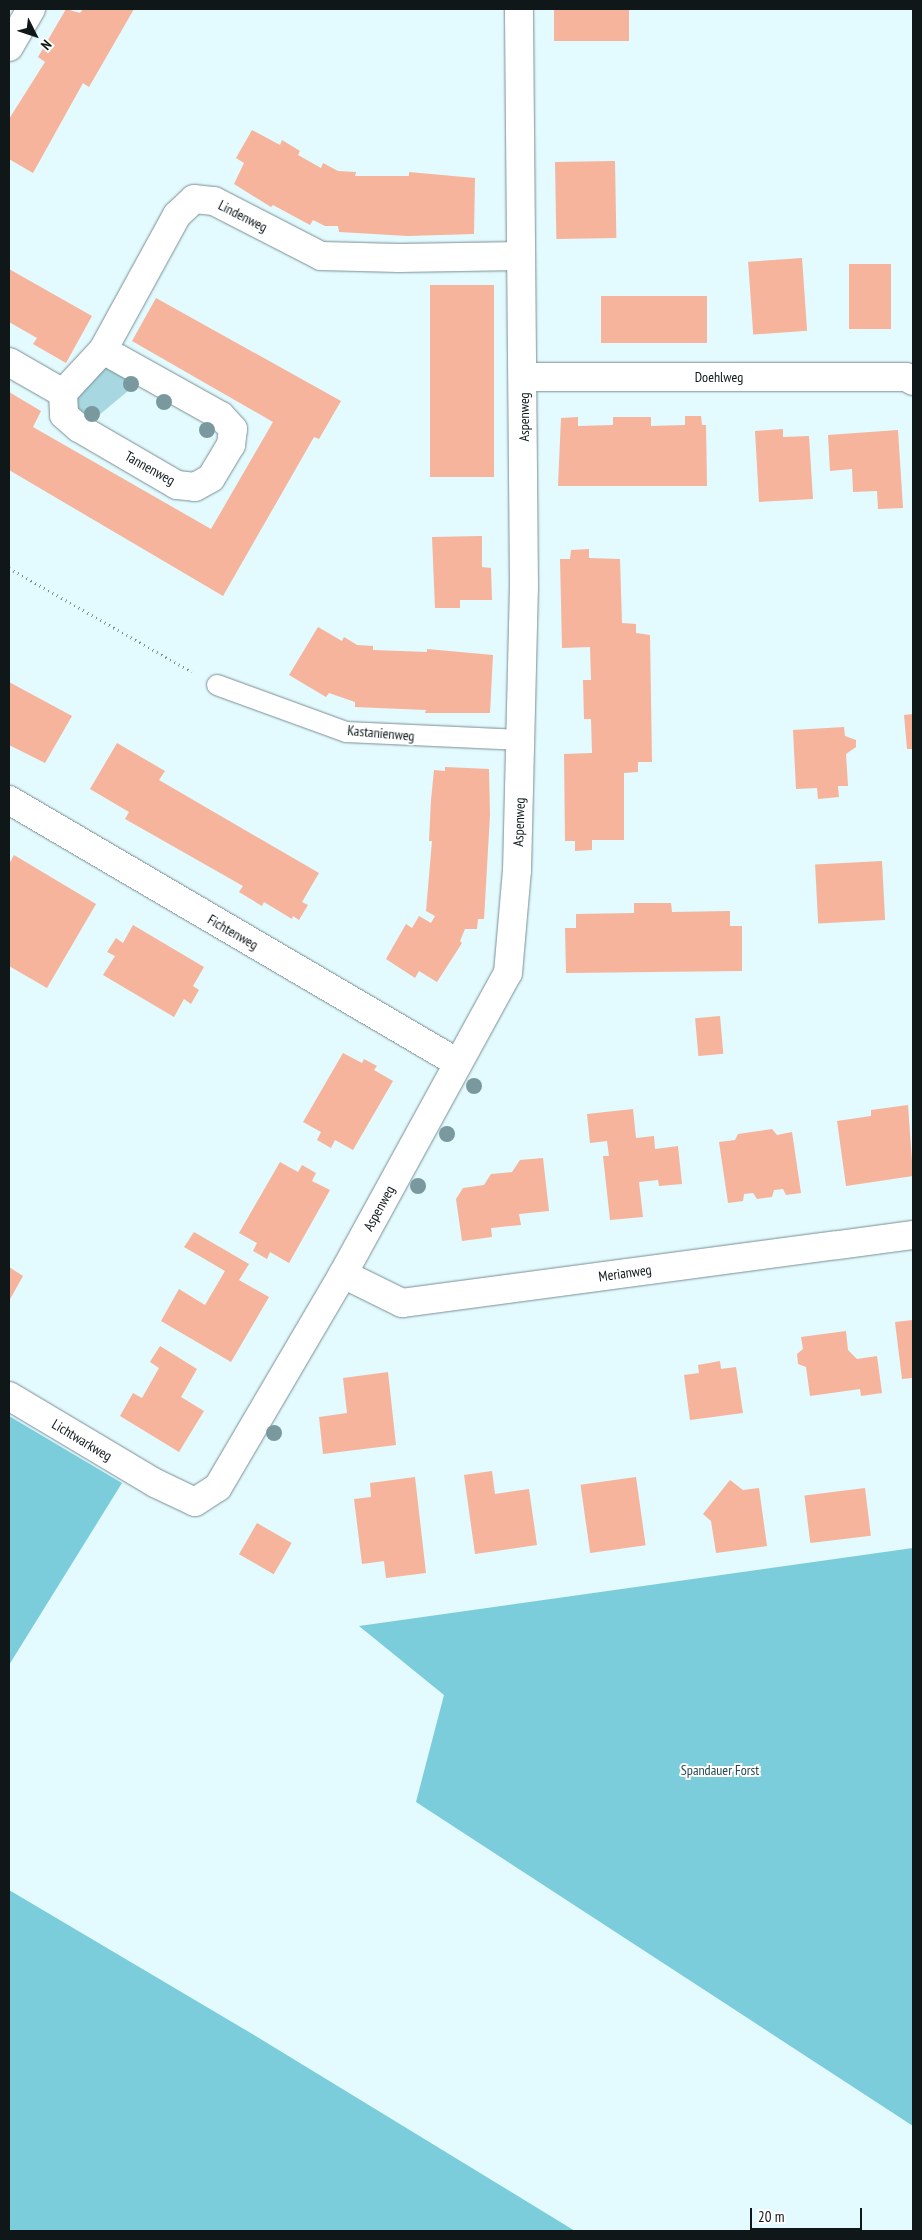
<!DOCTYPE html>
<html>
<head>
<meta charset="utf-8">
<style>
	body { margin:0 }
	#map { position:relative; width:922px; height:2240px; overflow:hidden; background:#e3fafe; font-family:"PT Sans Narrow",sans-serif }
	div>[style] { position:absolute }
	.green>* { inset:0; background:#a7d7e1 }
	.forest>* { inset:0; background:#7bcddc }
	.building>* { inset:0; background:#f5b49b; transform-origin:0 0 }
	.path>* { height:3px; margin-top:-1.5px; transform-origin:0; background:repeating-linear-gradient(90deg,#7b8b8e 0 1px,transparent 0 5px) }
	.roads { filter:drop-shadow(0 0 1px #798e92) drop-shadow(0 0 1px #798e92) }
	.lane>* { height:20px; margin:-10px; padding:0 10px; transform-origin:10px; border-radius:10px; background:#fff }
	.street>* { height:28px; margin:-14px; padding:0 14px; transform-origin:14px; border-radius:14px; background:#fff }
	.trees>* { width:16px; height:16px; margin:-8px; border-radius:50%; background:#79999f }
	span { translate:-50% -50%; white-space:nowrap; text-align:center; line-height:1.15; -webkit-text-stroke:4px #fff; paint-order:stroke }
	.street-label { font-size:14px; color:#0f1719 }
	.park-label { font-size:14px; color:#234a51 }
	.frame { position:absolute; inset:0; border:10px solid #0f1719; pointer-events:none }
	.north { position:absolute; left:10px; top:10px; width:50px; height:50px; -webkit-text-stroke:4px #fff; paint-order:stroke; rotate:131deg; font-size:14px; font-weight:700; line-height:20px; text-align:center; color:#0f1719 }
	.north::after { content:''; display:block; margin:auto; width:18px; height:22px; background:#0f1719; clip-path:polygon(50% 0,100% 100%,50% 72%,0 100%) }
	.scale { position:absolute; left:750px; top:2208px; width:112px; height:22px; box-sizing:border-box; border:2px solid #0f1719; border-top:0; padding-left:6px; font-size:15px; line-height:18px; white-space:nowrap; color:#0f1719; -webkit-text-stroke:4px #fff; paint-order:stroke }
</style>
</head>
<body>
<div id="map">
	<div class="green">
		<div style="clip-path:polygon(106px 363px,140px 381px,87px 425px,67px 412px,76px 393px)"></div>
	</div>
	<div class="forest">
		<div style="clip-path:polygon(9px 1416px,122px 1483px,9px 1665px)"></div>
		<div style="clip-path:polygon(913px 1548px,913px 2126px,416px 1802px,444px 1695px,359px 1626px)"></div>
		<div style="clip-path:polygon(9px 1890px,254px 2035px,575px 2231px,9px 2231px)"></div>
	</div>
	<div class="building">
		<div style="clip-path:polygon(66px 9px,80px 13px,83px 9px,134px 9px,89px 87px,83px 83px,33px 173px,9px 159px,9px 119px,45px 62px,38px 57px)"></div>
		<div style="left:554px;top:9px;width:75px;height:32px"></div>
		<div style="clip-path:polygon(252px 130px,280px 145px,282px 140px,300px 151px,298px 155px,321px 168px,323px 163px,338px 171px,356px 172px,355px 176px,409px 176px,409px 172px,475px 178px,474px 234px,408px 236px,339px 232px,338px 226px,325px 226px,313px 220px,310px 225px,273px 205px,271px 207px,234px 184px,244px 163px,236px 158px)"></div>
		<div style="left:615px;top:161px;width:77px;height:60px;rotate:89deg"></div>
		<div style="left:802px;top:258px;width:73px;height:54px;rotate:86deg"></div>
		<div style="left:849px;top:264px;width:42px;height:65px"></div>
		<div style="clip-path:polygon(9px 269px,92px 316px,66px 363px,33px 344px,37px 338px,9px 322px)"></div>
		<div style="left:494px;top:285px;width:192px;height:64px;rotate:90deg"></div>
		<div style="left:707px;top:296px;width:47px;height:106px;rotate:90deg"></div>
		<div style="clip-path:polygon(156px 298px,341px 401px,319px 439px,314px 437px,223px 596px,9px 470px,9px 392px,41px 411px,33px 427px,211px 529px,273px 422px,132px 341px)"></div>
		<div style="clip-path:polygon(685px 416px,701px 416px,702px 425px,706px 425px,707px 486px,558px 486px,561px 418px,578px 417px,578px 426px,613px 425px,613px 417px,651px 417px,651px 426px,685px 425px)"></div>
		<div style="clip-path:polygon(783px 429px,783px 437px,809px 436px,813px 499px,759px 502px,755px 431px)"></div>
		<div style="clip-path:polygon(898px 430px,903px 508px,878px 509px,877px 491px,853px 492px,852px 469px,830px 471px,828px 435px)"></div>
		<div style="clip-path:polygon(482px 536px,482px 567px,491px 568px,492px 600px,460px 600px,460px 608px,435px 608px,432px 537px)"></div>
		<div style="clip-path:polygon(589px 549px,589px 558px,620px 559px,622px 623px,636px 624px,636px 633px,650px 635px,652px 762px,638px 762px,638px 772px,624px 773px,624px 840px,592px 840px,592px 850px,575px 851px,575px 841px,565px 841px,564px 754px,592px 753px,591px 719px,584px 719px,583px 680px,591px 680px,590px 647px,562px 648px,560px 559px,570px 559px,571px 550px)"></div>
		<div style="clip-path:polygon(318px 627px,342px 641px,344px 637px,357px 645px,373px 646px,373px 650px,427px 652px,427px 649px,493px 655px,490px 713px,425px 713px,426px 710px,355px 707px,355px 702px,329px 693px,326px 697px,289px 675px)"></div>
		<div style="clip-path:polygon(9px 682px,72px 716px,45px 763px,9px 745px)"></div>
		<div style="clip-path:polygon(913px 714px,913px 749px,907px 749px,904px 715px)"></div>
		<div style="clip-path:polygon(844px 727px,845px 736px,856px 740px,856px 747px,846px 754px,848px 786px,838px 786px,839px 797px,818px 799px,817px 788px,796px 789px,793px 730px)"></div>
		<div style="clip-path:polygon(117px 743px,165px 771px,159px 780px,319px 873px,302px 902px,308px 905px,299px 920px,293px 916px,292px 919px,264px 902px,262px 906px,239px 892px,243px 886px,125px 819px,129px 812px,90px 789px)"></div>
		<div style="clip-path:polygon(445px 767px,489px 769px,490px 815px,484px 919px,478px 919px,477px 929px,465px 929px,460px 941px,462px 943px,437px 982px,419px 971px,415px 978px,386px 959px,406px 924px,412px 928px,419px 916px,431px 923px,435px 916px,426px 911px,432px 841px,429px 841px,431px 800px,434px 770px,445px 771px)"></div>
		<div style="clip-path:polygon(14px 855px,96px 904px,47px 988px,9px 966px,9px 864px)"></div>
		<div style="left:882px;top:861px;width:59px;height:67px;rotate:87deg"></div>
		<div style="clip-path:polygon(634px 903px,671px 903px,672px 912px,730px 911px,730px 926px,742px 926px,742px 971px,566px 973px,565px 928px,576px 928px,576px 914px,634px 913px)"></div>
		<div style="clip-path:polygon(133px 925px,204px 967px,193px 986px,199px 990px,191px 1004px,184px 999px,174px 1017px,103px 975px,115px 956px,107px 952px,116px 938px,123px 943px)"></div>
		<div style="left:720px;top:1016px;width:38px;height:25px;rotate:85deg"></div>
		<div style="clip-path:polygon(343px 1053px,362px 1063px,364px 1059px,377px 1066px,374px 1070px,393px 1081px,353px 1150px,335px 1140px,331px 1148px,317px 1140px,321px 1132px,303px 1122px)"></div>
		<div style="clip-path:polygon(908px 1105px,913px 1176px,846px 1186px,837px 1121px,871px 1116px,871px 1110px)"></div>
		<div style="clip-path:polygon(633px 1109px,636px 1138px,654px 1136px,655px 1149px,678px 1146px,682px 1184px,659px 1186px,658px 1180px,639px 1182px,643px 1217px,610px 1220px,603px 1156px,609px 1156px,607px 1141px,590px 1143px,587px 1114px)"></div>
		<div style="clip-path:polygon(772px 1129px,777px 1135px,792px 1132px,801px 1193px,786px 1195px,783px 1189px,774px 1190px,772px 1197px,757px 1199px,753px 1193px,744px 1194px,743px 1201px,728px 1203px,719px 1142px,735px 1140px,738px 1134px)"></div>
		<div style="clip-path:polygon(543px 1158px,549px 1211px,519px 1214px,521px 1225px,491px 1228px,492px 1237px,462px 1241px,456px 1199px,463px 1188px,484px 1185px,491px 1174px,512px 1172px,520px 1160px)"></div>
		<div style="clip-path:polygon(280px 1162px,298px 1172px,302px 1165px,316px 1173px,312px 1181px,330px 1190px,289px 1263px,270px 1252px,267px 1259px,253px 1251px,257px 1243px,239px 1233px)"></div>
		<div style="clip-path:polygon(194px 1232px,249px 1264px,239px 1280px,269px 1297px,231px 1362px,161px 1321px,179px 1289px,205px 1305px,225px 1271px,184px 1247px)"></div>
		<div style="clip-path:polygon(9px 1267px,23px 1276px,9px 1301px)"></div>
		<div style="clip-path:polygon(913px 1320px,913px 1378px,902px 1379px,895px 1322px)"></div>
		<div style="clip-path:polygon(846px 1331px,848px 1350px,857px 1359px,877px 1356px,882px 1393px,861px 1396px,860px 1389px,810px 1396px,806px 1367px,798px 1364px,797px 1354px,803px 1349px,801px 1337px)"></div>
		<div style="clip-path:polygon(160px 1346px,197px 1369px,181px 1397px,204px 1411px,179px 1452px,120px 1416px,133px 1393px,142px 1398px,159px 1368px,150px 1362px)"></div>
		<div style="clip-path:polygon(720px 1361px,721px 1369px,736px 1367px,743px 1413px,690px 1420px,684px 1375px,699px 1373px,698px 1365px)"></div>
		<div style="clip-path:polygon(388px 1372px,396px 1445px,323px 1454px,319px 1417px,347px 1413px,343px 1378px)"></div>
		<div style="clip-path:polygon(492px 1471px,495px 1494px,529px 1489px,537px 1545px,475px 1554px,464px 1475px)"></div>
		<div style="clip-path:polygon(415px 1477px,426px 1573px,386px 1578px,384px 1561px,362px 1564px,354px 1499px,371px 1497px,370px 1483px)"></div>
		<div style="left:636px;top:1477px;width:69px;height:56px;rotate:82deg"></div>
		<div style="clip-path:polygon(730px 1480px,743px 1490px,759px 1488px,767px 1546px,716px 1553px,711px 1521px,703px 1514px)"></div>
		<div style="left:865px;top:1488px;width:48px;height:61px;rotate:83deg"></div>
		<div style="left:257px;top:1523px;width:40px;height:36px;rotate:30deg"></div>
	</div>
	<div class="path">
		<div style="left:9px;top:568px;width:210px;rotate:29.6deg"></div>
	</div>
	<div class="roads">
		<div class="lane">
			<div style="left:217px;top:685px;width:137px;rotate:20deg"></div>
			<div style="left:346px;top:732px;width:176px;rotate:2.6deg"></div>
		</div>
		<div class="street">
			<div style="left:9px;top:47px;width:44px;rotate:-59.9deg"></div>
			<div style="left:9px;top:362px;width:62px;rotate:29.9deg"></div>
			<div style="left:524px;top:377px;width:382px"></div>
			<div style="left:906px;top:377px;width:8px;rotate:30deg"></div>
			<div style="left:63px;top:393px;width:59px;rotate:-47.1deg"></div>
			<div style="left:103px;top:350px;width:154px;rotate:-61.3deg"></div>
			<div style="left:177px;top:215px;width:23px;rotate:-43deg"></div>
			<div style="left:194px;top:199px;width:20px;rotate:6deg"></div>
			<div style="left:214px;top:201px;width:120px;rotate:27.2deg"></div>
			<div style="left:321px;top:256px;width:78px;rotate:1.5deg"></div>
			<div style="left:399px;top:258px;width:122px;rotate:-0.9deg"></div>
			<div style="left:63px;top:393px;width:22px;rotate:87deg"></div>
			<div style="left:64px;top:415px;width:20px;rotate:41deg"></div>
			<div style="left:79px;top:428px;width:113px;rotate:30.2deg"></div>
			<div style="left:177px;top:485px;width:18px;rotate:6deg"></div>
			<div style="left:195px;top:487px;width:18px;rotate:-29deg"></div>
			<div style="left:211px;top:478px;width:39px;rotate:-59deg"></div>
			<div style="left:231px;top:445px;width:16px;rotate:-83deg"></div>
			<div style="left:233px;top:429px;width:18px;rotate:-133deg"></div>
			<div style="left:221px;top:416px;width:135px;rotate:-150.8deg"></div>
			<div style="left:9px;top:800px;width:520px;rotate:30.36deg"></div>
			<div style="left:343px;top:1274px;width:66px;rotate:26.2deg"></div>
			<div style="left:402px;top:1303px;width:516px;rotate:-7.58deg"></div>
			<div style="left:9px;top:1396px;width:170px;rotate:30.8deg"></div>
			<div style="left:155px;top:1483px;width:44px;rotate:25.4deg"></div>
			<div style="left:195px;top:1502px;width:27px;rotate:-33deg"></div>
			<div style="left:218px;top:1487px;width:247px;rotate:-59.6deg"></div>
			<div style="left:343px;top:1274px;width:343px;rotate:-61.3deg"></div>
			<div style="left:508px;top:973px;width:102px;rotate:-85deg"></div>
			<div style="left:517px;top:871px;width:284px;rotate:-88.6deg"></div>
			<div style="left:524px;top:587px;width:578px;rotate:-90.5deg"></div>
		</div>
	</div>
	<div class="trees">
		<div style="left:131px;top:384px"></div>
		<div style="left:164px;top:402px"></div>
		<div style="left:92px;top:414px"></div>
		<div style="left:207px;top:430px"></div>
		<div style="left:474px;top:1086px"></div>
		<div style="left:447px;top:1134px"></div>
		<div style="left:418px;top:1186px"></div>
		<div style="left:274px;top:1433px"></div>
	</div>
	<div class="street-label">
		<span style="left:243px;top:216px;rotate:27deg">Lindenweg</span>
		<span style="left:719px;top:377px">Doehlweg</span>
		<span style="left:524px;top:417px;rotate:-90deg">Aspenweg</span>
		<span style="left:150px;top:468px;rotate:29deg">Tannenweg</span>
		<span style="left:381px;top:733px;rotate:5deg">Kastanienweg</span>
		<span style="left:519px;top:822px;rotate:-88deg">Aspenweg</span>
		<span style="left:233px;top:932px;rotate:30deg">Fichtenweg</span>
		<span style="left:379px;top:1208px;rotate:-61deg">Aspenweg</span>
		<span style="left:625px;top:1273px;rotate:-8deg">Merianweg</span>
		<span style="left:82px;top:1440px;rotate:31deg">Lichtwarkweg</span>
	</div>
	<div class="park-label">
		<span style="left:720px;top:1770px">Spandauer Forst</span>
	</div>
	<div class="frame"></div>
	<div class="north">N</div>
	<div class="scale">20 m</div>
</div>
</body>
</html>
